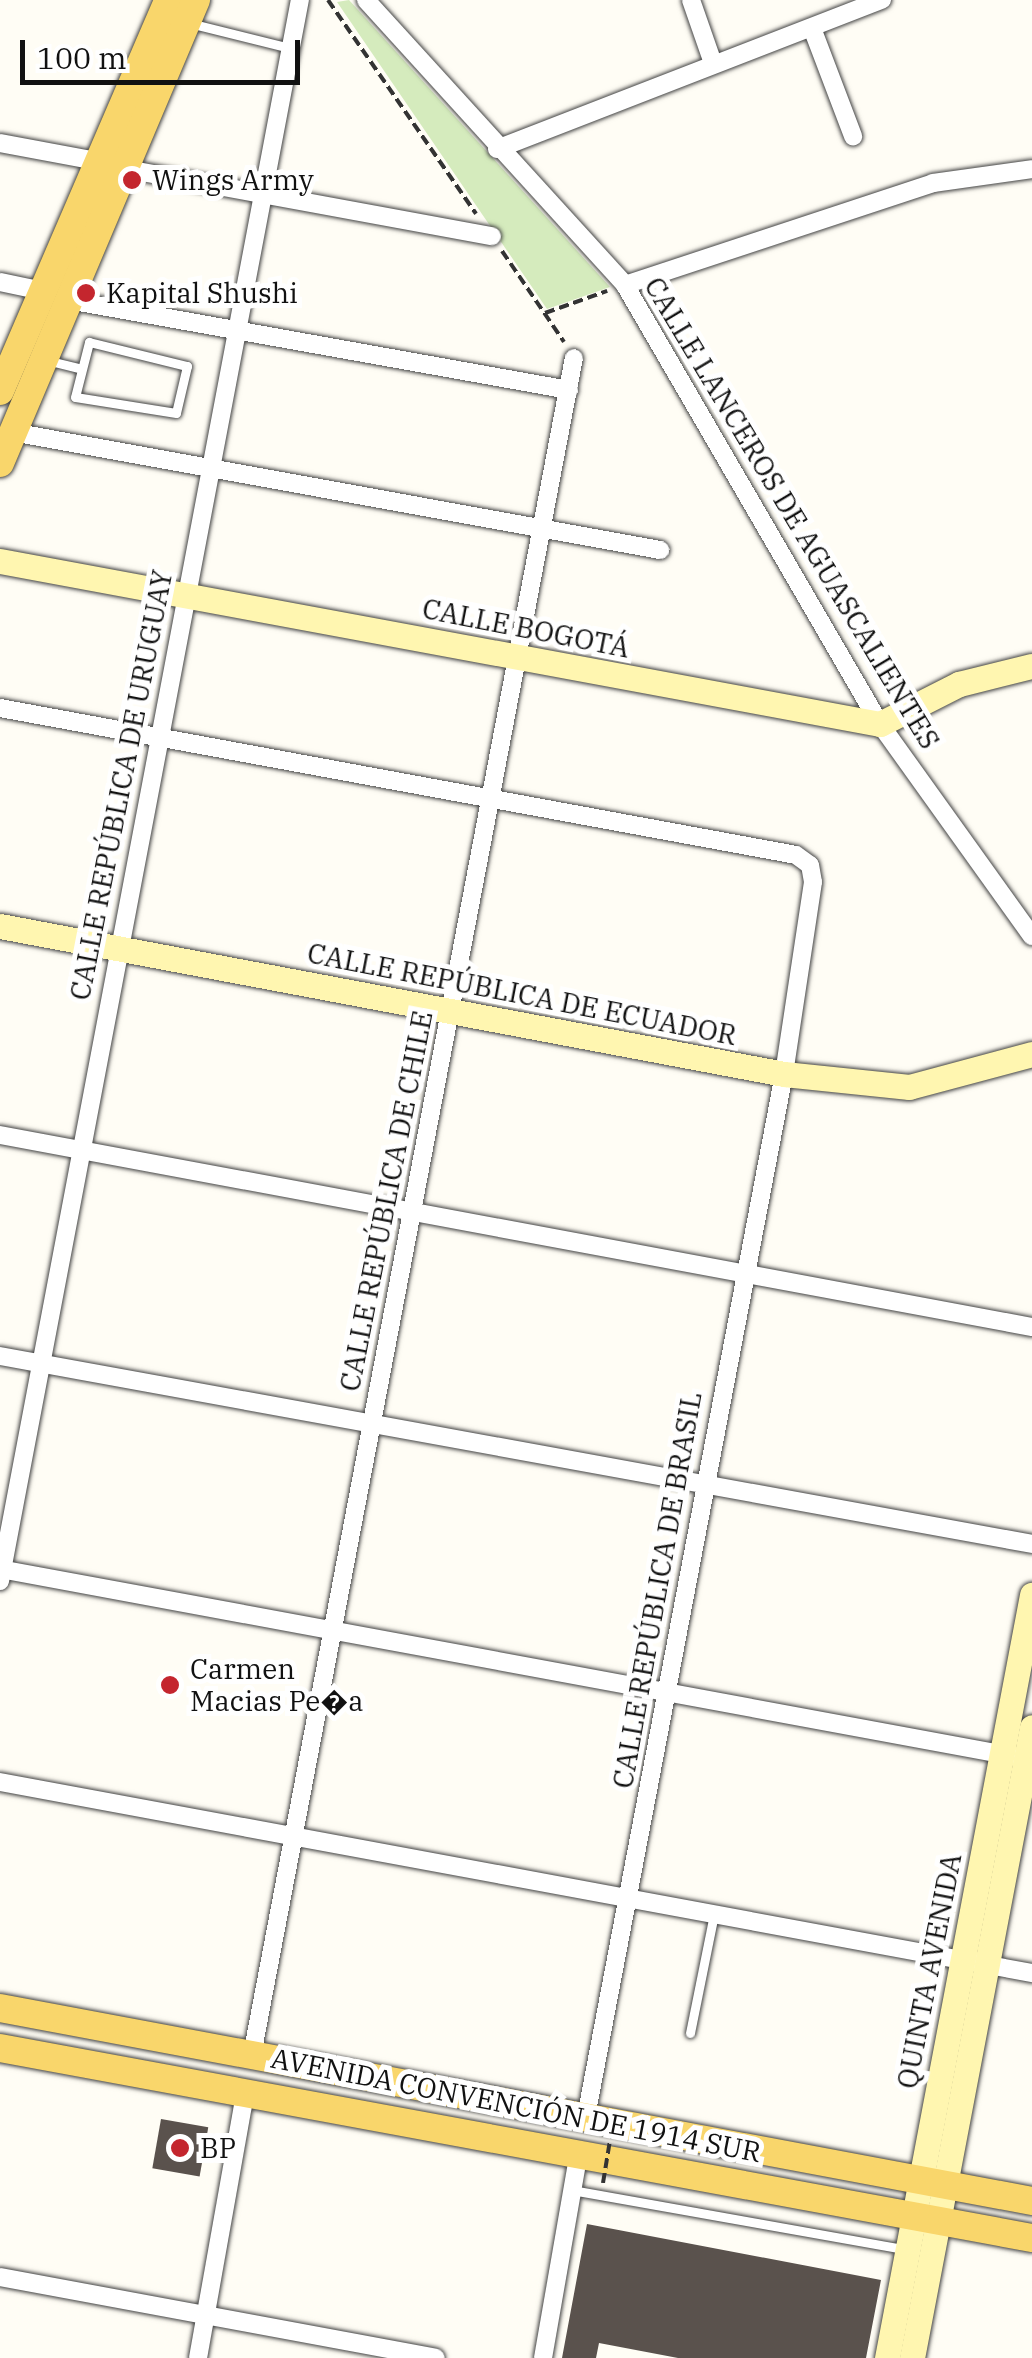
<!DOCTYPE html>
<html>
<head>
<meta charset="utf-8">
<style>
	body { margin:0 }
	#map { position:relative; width:1032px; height:2358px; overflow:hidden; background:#fffdf5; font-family:"IBM Plex Serif",serif }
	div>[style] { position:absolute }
	.green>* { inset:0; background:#d5ebbd }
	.building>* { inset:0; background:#5a524d; transform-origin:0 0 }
	.path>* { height:4px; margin-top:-2px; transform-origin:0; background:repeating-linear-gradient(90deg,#333 0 10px,transparent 0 15px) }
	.roads { filter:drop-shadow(0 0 2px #444) drop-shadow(0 0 2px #444) }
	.lane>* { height:9px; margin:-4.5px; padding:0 4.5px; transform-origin:4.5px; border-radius:4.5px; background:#fff }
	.street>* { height:18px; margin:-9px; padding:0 9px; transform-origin:9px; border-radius:9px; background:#fff }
	.secondary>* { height:25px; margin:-12.5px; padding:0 12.5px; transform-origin:12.5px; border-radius:12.5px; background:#fff6b0 }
	.primary>* { height:28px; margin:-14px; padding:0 14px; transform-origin:14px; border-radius:14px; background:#f9d66b }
	.path-bridge>* { height:4px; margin-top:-2px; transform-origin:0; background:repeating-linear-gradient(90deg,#333 0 10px,transparent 0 15px) }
	.dots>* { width:28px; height:28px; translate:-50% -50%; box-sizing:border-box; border:5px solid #fff; border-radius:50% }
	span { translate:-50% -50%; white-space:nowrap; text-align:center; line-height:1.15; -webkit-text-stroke:10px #fff; paint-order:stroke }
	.poi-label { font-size:28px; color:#111 }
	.left { translate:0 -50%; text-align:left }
	.street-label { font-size:28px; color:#111 }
	.scale { position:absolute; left:20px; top:40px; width:280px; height:45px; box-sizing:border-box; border:5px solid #111; border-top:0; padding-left:12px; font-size:30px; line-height:35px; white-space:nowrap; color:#111; -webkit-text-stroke:8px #fff; paint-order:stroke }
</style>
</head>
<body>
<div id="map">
	<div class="green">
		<div style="clip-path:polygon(349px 0,610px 287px,547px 309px,337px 2px)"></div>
	</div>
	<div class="building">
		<div style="left:161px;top:2119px;width:48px;height:50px;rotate:10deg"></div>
		<div style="clip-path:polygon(587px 2224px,881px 2280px,866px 2358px,678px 2358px,599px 2343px,596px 2358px,562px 2358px)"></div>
	</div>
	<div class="path">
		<div style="left:328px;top:0;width:260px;rotate:55.3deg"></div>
		<div style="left:502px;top:251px;width:110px;rotate:55.7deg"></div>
		<div style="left:545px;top:313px;width:66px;rotate:-19.5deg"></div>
	</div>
	<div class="roads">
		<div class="lane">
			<div style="left:189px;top:23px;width:104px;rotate:13.9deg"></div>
			<div style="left:89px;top:342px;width:101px;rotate:13.8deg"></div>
			<div style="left:187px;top:366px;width:48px;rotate:103.2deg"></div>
			<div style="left:176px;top:413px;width:102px;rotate:-171deg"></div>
			<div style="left:75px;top:397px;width:57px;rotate:-75.7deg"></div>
			<div style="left:46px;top:360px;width:36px;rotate:14deg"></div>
			<div style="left:690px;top:2033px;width:121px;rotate:-78.6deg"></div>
			<div style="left:572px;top:2190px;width:337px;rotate:10.1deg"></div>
		</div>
		<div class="street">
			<div style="left:366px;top:0;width:385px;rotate:47.7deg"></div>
			<div style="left:625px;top:285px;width:508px;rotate:59.85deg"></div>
			<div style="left:880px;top:724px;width:261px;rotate:54.4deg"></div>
			<div style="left:691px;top:0;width:67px;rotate:70.8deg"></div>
			<div style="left:812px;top:28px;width:116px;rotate:69.2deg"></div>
			<div style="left:0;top:143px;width:98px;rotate:10.6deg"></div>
			<div style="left:497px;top:149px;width:413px;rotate:-21.2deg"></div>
			<div style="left:126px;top:169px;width:372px;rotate:10.4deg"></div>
			<div style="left:0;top:282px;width:44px;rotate:11.8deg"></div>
			<div style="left:625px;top:285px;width:324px;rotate:-18.3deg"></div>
			<div style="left:933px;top:183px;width:100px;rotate:-8deg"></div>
			<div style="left:68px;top:300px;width:509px;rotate:10.18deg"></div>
			<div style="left:12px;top:432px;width:659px;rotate:10.32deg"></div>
			<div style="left:0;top:708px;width:809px;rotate:10.46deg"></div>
			<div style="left:796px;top:855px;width:17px;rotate:36deg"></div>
			<div style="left:810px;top:865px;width:17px;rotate:80deg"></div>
			<div style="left:813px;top:882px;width:194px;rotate:98.6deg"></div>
			<div style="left:784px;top:1074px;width:1062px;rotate:100.75deg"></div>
			<div style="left:0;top:1135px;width:1050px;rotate:10.54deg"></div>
			<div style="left:0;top:1356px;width:1049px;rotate:10.32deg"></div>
			<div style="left:0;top:1569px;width:1029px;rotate:10.47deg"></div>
			<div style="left:0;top:1581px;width:1609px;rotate:-79.26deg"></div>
			<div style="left:0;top:1782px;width:1050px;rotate:10.49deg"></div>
			<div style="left:252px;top:2055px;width:1727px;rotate:-79.26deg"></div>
			<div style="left:0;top:2277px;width:443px;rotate:10.5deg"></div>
			<div style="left:198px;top:2358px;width:268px;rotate:-79.9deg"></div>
			<div style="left:543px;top:2358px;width:204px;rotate:-80.1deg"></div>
		</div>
		<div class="secondary">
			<div style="left:0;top:561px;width:895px;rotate:10.49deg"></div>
			<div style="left:880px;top:724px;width:89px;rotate:-26.9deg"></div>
			<div style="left:959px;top:684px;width:75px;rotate:-13.9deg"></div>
			<div style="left:0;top:926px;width:798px;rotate:10.69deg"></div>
			<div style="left:784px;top:1074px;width:126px;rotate:5.9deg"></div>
			<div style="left:909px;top:1087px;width:127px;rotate:-15deg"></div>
			<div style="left:887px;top:2358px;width:777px;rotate:-79.24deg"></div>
			<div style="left:912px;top:2358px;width:642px;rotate:-79.23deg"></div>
		</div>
		<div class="primary">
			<div style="left:0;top:391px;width:426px;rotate:-66.7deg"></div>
			<div style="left:0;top:463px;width:503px;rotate:-67.06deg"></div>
			<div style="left:0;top:2008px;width:1050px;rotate:10.59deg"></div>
			<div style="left:0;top:2048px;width:1049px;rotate:10.43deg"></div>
		</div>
	</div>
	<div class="path-bridge">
		<div style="left:603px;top:2183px;width:74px;rotate:-80.7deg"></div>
	</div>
	<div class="dots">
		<div style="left:132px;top:180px;background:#c4262e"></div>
		<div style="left:86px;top:293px;background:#c4262e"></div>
		<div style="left:170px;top:1685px;background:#c4262e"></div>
		<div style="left:180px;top:2148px;background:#c4262e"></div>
	</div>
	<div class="poi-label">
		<span class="left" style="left:152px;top:180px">Wings Army</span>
		<span class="left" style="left:106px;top:293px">Kapital Shushi</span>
		<span class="left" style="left:190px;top:1685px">Carmen<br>Macias Pe�a</span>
		<span class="left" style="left:200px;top:2148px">BP</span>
	</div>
	<div class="street-label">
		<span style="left:792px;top:513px;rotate:59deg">CALLE LANCEROS DE AGUASCALIENTES</span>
		<span style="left:526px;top:628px;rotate:11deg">CALLE BOGOTÁ</span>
		<span style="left:121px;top:785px;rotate:-79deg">CALLE REPÚBLICA DE URUGUAY</span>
		<span style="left:522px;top:994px;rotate:11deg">CALLE REPÚBLICA DE ECUADOR</span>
		<span style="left:386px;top:1201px;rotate:-79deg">CALLE REPÚBLICA DE CHILE</span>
		<span style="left:657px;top:1590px;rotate:-80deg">CALLE REPÚBLICA DE BRASIL</span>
		<span style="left:929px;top:1971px;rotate:-79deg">QUINTA AVENIDA</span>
		<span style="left:516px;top:2105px;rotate:11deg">AVENIDA CONVENCIÓN DE 1914 SUR</span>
	</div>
	<div class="scale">100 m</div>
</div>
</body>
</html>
